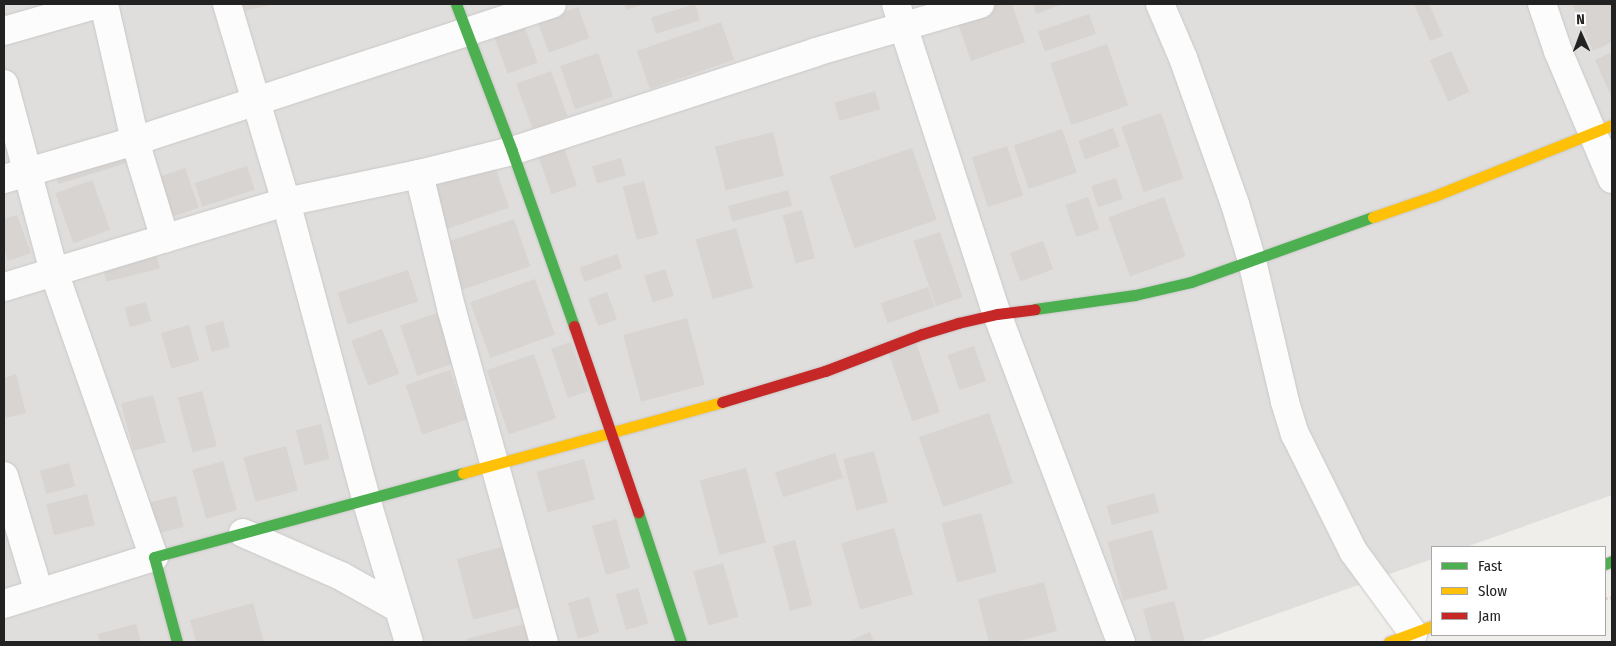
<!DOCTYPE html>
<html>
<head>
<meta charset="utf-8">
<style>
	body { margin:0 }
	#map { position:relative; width:1616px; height:646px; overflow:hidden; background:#f0eeeb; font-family:"Fira Sans Condensed",sans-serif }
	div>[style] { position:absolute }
	.residential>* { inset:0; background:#dfdedc }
	.building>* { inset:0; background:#d7d4d2; transform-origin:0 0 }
	.path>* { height:3px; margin-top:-1.5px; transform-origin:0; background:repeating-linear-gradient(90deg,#dccecd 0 2.5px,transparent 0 5px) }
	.roads { filter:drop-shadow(0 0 1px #c9c8c7) drop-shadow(0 0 1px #c9c8c7) }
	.street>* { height:28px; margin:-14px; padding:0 14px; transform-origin:14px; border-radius:14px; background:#fdfcfc }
	.fast>* { height:11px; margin:-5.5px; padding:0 5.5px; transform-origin:5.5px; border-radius:5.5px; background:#4caf50 }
	.slow>* { height:11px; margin:-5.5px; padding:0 5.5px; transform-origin:5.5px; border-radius:5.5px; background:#ffc107 }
	.jam>* { height:11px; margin:-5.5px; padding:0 5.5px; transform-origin:5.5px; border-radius:5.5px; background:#c62828 }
	span { translate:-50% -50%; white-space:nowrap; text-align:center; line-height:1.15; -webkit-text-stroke:4.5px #fff; paint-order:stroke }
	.frame { position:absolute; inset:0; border:5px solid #222; pointer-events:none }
	.legend { position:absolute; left:1431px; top:546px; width:175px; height:90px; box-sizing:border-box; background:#fff; border:1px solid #a7a7a7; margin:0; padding:6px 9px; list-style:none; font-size:15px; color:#222 }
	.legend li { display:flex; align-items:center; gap:10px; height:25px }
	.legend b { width:25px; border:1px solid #a7a7a7 }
	.north { position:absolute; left:1556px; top:10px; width:50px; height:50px; -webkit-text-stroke:4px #fff; paint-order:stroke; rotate:358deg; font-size:14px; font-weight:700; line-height:20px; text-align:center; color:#222 }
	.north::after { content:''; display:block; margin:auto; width:18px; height:22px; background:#222; clip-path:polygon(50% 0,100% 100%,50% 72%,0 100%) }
</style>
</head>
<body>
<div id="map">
	<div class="residential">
		<div style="clip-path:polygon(4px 4px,1612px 4px,1612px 495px,1466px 547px,1432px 547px,1432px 559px,1197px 642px,4px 642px)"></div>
	</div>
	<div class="building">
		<div style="clip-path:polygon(243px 4px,273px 4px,245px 11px)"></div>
		<div style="clip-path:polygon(624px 4px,644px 4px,626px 10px)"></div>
		<div style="left:695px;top:4px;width:17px;height:46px;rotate:73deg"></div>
		<div style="clip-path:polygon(999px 4px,1012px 4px,1025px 42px,971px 61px,956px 18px)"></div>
		<div style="clip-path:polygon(1033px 4px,1063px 4px,1036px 14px)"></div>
		<div style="clip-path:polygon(1414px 4px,1429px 4px,1443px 36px,1430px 41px)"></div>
		<div style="clip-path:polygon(1572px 4px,1612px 4px,1612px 42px,1593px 51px)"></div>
		<div style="left:578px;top:7px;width:33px;height:43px;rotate:70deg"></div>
		<div style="left:1089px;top:14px;width:21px;height:54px;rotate:71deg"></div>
		<div style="left:721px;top:22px;width:40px;height:89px;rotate:71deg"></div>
		<div style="left:524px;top:25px;width:40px;height:32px;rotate:70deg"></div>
		<div style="left:1107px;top:44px;width:65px;height:60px;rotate:71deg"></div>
		<div style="left:1451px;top:51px;width:45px;height:23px;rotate:66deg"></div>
		<div style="clip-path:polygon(1612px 52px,1612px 98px,1595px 60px)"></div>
		<div style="left:598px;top:53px;width:46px;height:40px;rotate:71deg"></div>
		<div style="left:551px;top:71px;width:48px;height:37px;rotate:70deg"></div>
		<div style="left:875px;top:91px;width:19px;height:42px;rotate:74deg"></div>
		<div style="left:1161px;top:113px;width:69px;height:42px;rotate:71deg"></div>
		<div style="left:1113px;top:128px;width:20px;height:37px;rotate:70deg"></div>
		<div style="left:1062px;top:129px;width:46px;height:51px;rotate:71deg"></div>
		<div style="left:773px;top:132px;width:45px;height:60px;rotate:76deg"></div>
		<div style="left:562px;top:142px;width:46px;height:27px;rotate:71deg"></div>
		<div style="left:128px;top:145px;width:17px;height:78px;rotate:73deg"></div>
		<div style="left:1007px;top:146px;width:52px;height:37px;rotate:72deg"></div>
		<div style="left:912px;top:148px;width:76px;height:87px;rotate:71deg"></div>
		<div style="left:621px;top:158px;width:18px;height:30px;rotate:74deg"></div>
		<div style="left:494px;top:164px;width:46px;height:68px;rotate:71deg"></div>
		<div style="left:247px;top:166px;width:25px;height:55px;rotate:72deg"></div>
		<div style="left:185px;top:168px;width:42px;height:28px;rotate:71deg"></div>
		<div style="left:1116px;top:178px;width:22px;height:26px;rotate:72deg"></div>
		<div style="left:92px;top:180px;width:53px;height:39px;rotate:70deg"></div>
		<div style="left:644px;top:181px;width:55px;height:22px;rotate:75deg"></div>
		<div style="left:788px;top:190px;width:16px;height:62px;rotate:75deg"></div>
		<div style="left:1088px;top:197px;width:34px;height:24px;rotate:71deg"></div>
		<div style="left:1164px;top:197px;width:63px;height:59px;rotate:70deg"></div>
		<div style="left:802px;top:210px;width:50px;height:20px;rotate:75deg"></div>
		<div style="clip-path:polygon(17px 215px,31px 253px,8px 261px,4px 248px,4px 219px)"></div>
		<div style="left:514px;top:219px;width:50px;height:72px;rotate:71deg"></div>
		<div style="left:736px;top:228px;width:62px;height:42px;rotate:74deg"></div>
		<div style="left:940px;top:232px;width:69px;height:28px;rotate:71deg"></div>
		<div style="left:1043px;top:241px;width:30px;height:35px;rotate:70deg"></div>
		<div style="left:156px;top:253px;width:16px;height:55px;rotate:76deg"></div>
		<div style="left:617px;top:254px;width:15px;height:40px;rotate:70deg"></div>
		<div style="left:665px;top:269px;width:28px;height:22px;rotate:72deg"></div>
		<div style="left:408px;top:270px;width:33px;height:74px;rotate:72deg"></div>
		<div style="left:535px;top:279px;width:59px;height:69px;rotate:70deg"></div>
		<div style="left:928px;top:287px;width:21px;height:50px;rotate:71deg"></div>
		<div style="left:607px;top:292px;width:29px;height:20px;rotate:70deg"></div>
		<div style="left:146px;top:302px;width:20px;height:22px;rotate:75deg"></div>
		<div style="left:437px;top:313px;width:53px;height:39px;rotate:71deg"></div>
		<div style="left:687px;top:318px;width:69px;height:66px;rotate:75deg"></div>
		<div style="left:223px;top:321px;width:27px;height:19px;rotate:75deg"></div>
		<div style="left:189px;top:325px;width:37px;height:29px;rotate:74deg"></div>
		<div style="left:382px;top:329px;width:48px;height:33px;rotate:69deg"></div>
		<div style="left:571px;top:342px;width:52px;height:21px;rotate:71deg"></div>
		<div style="left:916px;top:343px;width:73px;height:29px;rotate:71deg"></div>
		<div style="left:974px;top:346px;width:37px;height:28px;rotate:71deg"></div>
		<div style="left:534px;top:354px;width:68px;height:50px;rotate:71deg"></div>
		<div style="left:450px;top:370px;width:52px;height:47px;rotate:71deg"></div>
		<div style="clip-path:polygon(16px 374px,26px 413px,6px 418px,4px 409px,4px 378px)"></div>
		<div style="left:202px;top:391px;width:57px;height:25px;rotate:75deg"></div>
		<div style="left:153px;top:395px;width:49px;height:33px;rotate:75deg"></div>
		<div style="left:989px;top:413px;width:74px;height:74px;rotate:71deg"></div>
		<div style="left:321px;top:424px;width:36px;height:26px;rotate:76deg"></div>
		<div style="left:286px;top:446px;width:46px;height:44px;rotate:75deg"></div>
		<div style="left:874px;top:451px;width:53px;height:32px;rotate:75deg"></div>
		<div style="left:835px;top:453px;width:26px;height:63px;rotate:72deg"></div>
		<div style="left:584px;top:459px;width:42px;height:49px;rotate:75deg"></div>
		<div style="left:223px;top:461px;width:51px;height:32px;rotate:74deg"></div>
		<div style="left:69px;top:463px;width:24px;height:30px;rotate:75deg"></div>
		<div style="left:746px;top:468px;width:77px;height:48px;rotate:75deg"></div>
		<div style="left:1154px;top:493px;width:20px;height:49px;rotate:75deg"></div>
		<div style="left:87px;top:494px;width:32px;height:42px;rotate:76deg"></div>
		<div style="left:176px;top:496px;width:32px;height:27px;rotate:76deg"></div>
		<div style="left:981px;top:513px;width:61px;height:41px;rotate:75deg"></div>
		<div style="left:616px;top:519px;width:51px;height:25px;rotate:74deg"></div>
		<div style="left:894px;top:528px;width:69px;height:55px;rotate:74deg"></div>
		<div style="left:1152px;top:530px;width:61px;height:46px;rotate:75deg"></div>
		<div style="left:795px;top:540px;width:67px;height:23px;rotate:75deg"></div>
		<div style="left:509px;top:545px;width:63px;height:54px;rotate:75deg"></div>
		<div style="left:723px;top:563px;width:56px;height:31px;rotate:74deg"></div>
		<div style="clip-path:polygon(1044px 582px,1057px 631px,1015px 642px,989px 642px,978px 599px)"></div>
		<div style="left:638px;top:588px;width:37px;height:23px;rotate:74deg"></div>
		<div style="left:589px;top:597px;width:37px;height:22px;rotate:74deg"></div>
		<div style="clip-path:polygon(1174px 601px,1185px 642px,1152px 642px,1143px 609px)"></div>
		<div style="clip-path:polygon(253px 603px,264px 642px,196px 642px,190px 620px)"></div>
		<div style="clip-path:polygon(529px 623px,535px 642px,467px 642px,466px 639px)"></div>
		<div style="clip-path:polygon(136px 624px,141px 642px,100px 642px,98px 634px)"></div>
		<div style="clip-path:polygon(870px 632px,874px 642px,847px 642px)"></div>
	</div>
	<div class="path">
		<div style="left:1605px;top:598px;width:7px;rotate:-8deg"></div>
	</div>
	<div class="roads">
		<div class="street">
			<div style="left:104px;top:4px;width:140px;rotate:77.2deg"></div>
			<div style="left:135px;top:141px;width:102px;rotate:73deg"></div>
			<div style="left:227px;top:4px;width:207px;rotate:73.4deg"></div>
			<div style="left:286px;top:202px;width:308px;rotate:74.9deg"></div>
			<div style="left:366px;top:499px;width:149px;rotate:73.3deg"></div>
			<div style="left:896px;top:4px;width:326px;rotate:72deg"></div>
			<div style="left:997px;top:314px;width:351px;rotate:69.3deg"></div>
			<div style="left:1160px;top:4px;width:59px;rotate:66.9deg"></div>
			<div style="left:1183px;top:58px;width:155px;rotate:70.4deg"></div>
			<div style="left:1235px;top:204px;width:59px;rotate:73.4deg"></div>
			<div style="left:1252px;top:261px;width:145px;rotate:76.8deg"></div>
			<div style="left:1285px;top:402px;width:34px;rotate:73deg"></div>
			<div style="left:1295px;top:434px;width:131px;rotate:63.6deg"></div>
			<div style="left:1353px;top:551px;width:102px;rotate:53.8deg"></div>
			<div style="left:1542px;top:4px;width:50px;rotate:71.2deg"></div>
			<div style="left:1558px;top:51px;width:139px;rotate:67.1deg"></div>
			<div style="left:4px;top:31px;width:98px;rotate:-16deg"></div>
			<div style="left:4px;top:84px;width:195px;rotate:75.1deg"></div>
			<div style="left:54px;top:272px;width:302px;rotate:70.7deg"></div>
			<div style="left:154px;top:557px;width:157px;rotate:162.6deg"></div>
			<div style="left:419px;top:174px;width:141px;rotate:76.5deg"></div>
			<div style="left:452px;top:311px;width:344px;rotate:74.5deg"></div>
			<div style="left:4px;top:179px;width:136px;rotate:-16.2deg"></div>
			<div style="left:135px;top:141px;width:439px;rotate:-18.2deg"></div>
			<div style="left:4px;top:287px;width:295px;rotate:-16.8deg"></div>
			<div style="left:286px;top:202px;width:136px;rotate:-11.9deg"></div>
			<div style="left:419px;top:174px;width:96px;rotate:-13.9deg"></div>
			<div style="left:512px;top:151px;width:320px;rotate:-18deg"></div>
			<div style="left:816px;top:52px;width:171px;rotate:-16.3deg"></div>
			<div style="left:4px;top:476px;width:122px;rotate:73.3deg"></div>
			<div style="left:243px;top:533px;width:107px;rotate:23.7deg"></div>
			<div style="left:341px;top:576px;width:65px;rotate:29.3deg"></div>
		</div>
		<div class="fast">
			<div style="left:456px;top:4px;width:157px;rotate:69.1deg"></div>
			<div style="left:512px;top:151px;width:186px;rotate:70.5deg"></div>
			<div style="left:1035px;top:309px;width:101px;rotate:-8deg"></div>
			<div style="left:1135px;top:295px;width:57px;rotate:-13.1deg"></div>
			<div style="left:1191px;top:282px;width:193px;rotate:-19.7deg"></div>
			<div style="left:638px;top:512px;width:137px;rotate:71.7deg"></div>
			<div style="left:1605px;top:564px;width:8px;rotate:-23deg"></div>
			<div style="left:177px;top:642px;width:88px;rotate:-105.1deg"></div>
			<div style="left:154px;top:557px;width:320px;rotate:-15.2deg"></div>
		</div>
		<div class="slow">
			<div style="left:1373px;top:217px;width:65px;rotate:-19deg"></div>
			<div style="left:1434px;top:196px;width:192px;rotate:-21.7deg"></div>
			<div style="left:463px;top:473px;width:269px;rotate:-15.3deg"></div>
			<div style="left:1389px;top:642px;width:46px;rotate:-20.4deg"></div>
		</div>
		<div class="jam">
			<div style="left:574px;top:326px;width:197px;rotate:71deg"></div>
			<div style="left:722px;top:402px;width:108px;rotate:-16.8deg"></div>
			<div style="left:825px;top:371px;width:104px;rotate:-20.9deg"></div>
			<div style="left:922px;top:334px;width:38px;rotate:-17deg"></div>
			<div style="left:958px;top:323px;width:40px;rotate:-13deg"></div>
			<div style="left:997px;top:314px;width:38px;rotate:-7deg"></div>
		</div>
	</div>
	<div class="frame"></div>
	<ul class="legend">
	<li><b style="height:6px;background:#4caf50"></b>Fast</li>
	<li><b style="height:6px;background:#ffc107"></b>Slow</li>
	<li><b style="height:6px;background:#c62828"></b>Jam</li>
	</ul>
	<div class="north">N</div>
</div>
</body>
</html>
